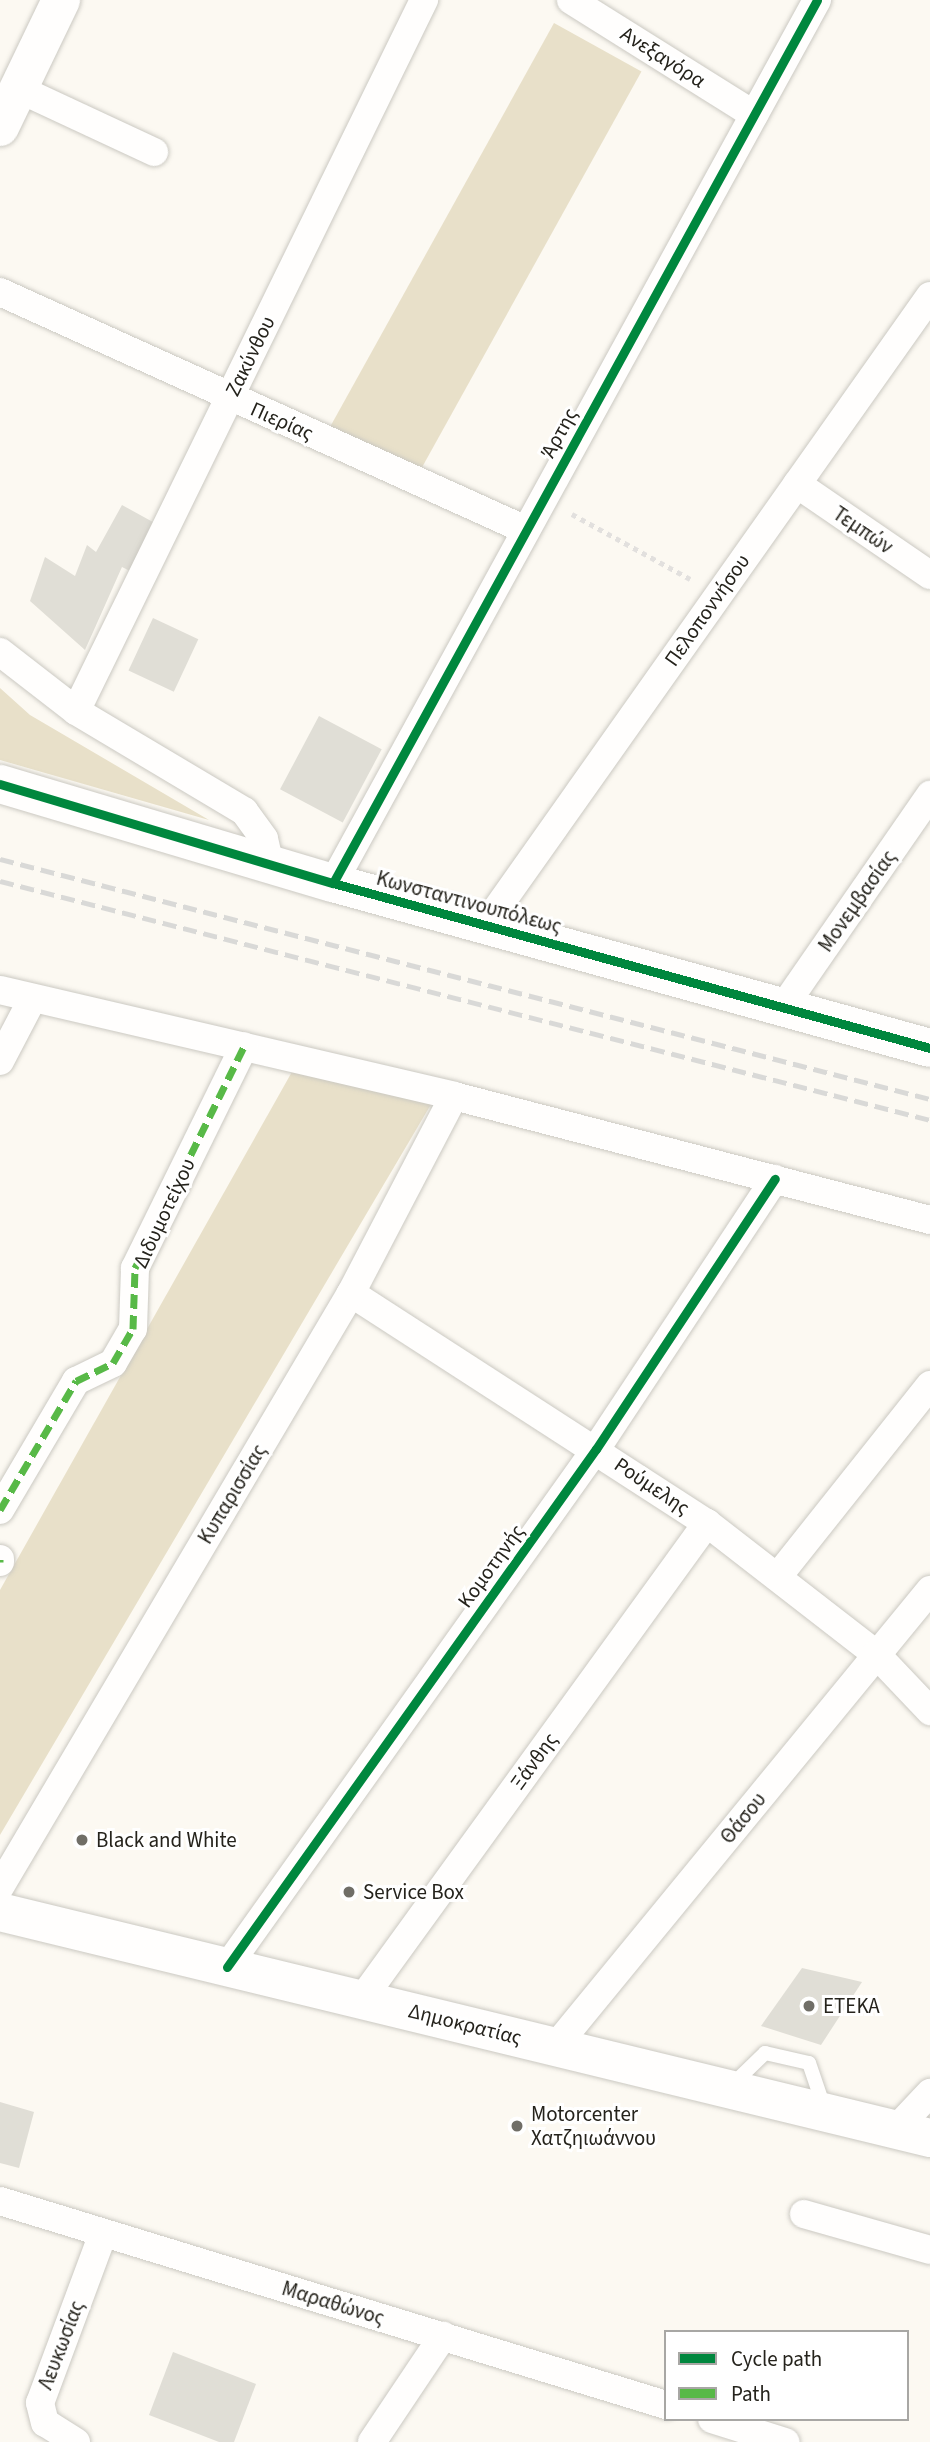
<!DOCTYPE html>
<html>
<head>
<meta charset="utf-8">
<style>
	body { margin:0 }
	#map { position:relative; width:930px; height:2442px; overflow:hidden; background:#fcf9f2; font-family:"Source Sans 3",sans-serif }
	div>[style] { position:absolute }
	.green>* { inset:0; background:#e8e0c9; transform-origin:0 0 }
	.building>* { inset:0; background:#e0ded6; transform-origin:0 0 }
	.path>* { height:4.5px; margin-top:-2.25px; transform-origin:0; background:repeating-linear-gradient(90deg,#e2e0de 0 5px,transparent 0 10px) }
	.roads { filter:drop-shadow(0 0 2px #cbc9c2) drop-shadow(0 0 2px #cbc9c2) }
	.lane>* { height:14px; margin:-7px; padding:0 7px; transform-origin:7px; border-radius:7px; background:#fffefd }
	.street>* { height:28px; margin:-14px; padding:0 14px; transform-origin:14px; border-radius:14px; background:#fffefd }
	.secondary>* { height:38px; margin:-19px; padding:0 19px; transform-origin:19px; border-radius:19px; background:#fffefd }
	.rail>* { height:5px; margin-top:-2.5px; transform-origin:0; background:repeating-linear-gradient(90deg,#d9d9d7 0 14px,transparent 0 21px) }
	.quiet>* { height:7px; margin-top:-3.5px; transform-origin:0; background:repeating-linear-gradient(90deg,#58b947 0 14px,transparent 0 21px) }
	.cycleway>* { height:9px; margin:-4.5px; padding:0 4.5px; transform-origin:4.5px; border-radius:4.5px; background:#00873e }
	.dots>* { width:19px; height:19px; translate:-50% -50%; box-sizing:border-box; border:4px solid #fff; border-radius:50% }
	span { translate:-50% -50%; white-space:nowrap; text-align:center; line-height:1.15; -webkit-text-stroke:6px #fff; paint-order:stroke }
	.street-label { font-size:21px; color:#25231c }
	.poi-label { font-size:21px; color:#25231c }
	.left { translate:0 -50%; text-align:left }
	.legend { position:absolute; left:664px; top:2330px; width:245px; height:91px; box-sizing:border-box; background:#fff; border:2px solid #a8a7a4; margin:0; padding:9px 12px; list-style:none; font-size:21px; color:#25231c }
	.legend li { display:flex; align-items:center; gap:14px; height:35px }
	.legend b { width:35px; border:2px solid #a8a7a4 }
</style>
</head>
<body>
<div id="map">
	<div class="green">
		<div style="left:554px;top:23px;width:100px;height:462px;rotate:29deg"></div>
		<div style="clip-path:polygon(0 688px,30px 715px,209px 820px,0 760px)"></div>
		<div style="clip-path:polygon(293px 1070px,433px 1101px,0 1835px,0 1590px)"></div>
	</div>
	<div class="building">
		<div style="clip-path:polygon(122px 505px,162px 527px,136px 574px,122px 567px,85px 650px,30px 601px,45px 557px,75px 576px,87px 545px,96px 552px)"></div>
		<div style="left:153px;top:618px;width:50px;height:58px;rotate:25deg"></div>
		<div style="left:319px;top:716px;width:71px;height:83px;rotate:28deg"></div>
		<div style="clip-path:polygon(802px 1968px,862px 1982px,821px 2045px,761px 2026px)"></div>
		<div style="clip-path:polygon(0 2102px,34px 2112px,19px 2168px,0 2163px)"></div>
		<div style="clip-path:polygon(173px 2352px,256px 2384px,234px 2442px,219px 2442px,149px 2415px)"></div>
	</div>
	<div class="path">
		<div style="left:572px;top:514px;width:135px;rotate:28.8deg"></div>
	</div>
	<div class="roads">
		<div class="lane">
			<div style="left:732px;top:2085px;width:46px;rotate:-44.1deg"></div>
			<div style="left:765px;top:2053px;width:45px;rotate:12.8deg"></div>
			<div style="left:809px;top:2063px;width:46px;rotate:71.2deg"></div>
		</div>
		<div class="street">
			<div style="left:571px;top:0;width:216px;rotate:32.1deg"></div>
			<div style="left:19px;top:89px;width:149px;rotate:25deg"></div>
			<div style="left:0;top:292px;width:577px;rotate:24.35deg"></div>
			<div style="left:797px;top:484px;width:161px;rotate:34.4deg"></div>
			<div style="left:0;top:652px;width:96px;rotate:37.8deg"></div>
			<div style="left:76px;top:711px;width:196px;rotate:30.8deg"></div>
			<div style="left:244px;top:811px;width:34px;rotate:54deg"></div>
			<div style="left:264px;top:839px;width:26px;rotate:77deg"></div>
			<div style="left:76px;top:711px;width:792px;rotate:-63.92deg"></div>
			<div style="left:333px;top:883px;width:1007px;rotate:-61.27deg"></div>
			<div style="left:486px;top:924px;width:769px;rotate:-54.74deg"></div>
			<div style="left:0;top:990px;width:466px;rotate:13.1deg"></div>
			<div style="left:454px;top:1096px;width:492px;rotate:14.6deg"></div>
			<div style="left:784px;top:1006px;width:257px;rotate:-55.3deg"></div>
			<div style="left:0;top:1061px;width:71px;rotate:-62.4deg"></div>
			<div style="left:351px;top:1293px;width:424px;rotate:32.9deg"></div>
			<div style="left:707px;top:1523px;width:214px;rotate:37.8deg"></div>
			<div style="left:876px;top:1654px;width:79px;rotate:46.5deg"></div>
			<div style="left:0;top:1510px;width:150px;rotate:-59.5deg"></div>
			<div style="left:76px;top:1381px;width:41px;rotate:-25.9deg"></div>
			<div style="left:113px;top:1363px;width:39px;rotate:-60deg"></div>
			<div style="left:133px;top:1329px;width:61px;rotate:-88.1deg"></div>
			<div style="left:135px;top:1268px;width:247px;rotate:-63.8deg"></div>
			<div style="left:0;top:1559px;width:3px;rotate:90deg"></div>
			<div style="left:779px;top:1575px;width:243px;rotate:-51.5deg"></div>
			<div style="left:0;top:1887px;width:690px;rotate:-59.42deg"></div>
			<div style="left:351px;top:1293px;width:222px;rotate:-62.4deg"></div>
			<div style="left:227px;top:1967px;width:636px;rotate:-54.54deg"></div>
			<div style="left:596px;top:1449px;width:324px;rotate:-56.5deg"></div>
			<div style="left:362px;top:1999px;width:588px;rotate:-54.07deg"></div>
			<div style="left:556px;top:2046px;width:590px;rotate:-50.64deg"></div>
			<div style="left:896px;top:2129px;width:50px;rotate:-46.6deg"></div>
			<div style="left:0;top:2201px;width:697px;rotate:17.03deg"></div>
			<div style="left:804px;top:2214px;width:131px;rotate:15.9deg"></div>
			<div style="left:712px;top:2419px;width:77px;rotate:17.5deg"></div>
			<div style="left:76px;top:2442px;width:36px;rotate:-148deg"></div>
			<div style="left:45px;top:2423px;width:21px;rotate:-104deg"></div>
			<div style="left:40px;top:2403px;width:180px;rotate:-69.6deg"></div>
			<div style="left:372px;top:2442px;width:128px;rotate:-56.2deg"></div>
		</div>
		<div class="secondary">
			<div style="left:0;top:127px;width:141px;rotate:-64.3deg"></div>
			<div style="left:0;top:784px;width:347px;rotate:16.6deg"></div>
			<div style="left:333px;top:883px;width:619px;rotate:15.45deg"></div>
			<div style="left:0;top:1912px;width:957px;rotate:13.66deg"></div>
		</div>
	</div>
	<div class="rail">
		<div style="left:0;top:859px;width:960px;rotate:14.47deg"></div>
		<div style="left:0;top:881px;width:960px;rotate:14.41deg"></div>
	</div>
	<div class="quiet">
		<div style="left:0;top:1510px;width:150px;rotate:-59.5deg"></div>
		<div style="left:76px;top:1381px;width:41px;rotate:-25.9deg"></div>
		<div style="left:113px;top:1363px;width:39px;rotate:-60deg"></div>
		<div style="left:133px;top:1329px;width:61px;rotate:-88.1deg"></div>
		<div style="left:135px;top:1268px;width:247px;rotate:-63.8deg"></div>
		<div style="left:0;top:1559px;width:3px;rotate:90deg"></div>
	</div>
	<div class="cycleway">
		<div style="left:0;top:784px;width:347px;rotate:16.6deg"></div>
		<div style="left:333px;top:883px;width:619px;rotate:15.45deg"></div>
		<div style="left:333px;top:883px;width:1007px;rotate:-61.27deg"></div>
		<div style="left:227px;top:1967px;width:636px;rotate:-54.54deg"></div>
		<div style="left:596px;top:1449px;width:324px;rotate:-56.5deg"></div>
	</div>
	<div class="dots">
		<div style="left:82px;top:1840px;background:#706e67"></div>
		<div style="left:349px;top:1892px;background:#706e67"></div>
		<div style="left:809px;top:2006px;background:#706e67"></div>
		<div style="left:517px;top:2126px;background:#706e67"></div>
	</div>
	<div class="street-label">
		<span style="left:663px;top:57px;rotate:32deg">Ανεξαγόρα</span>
		<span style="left:250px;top:356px;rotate:-64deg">Ζακύνθου</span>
		<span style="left:282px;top:421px;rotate:24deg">Πιερίας</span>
		<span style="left:559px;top:433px;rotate:-61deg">Άρτης</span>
		<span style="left:863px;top:530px;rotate:34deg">Τεμπών</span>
		<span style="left:707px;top:610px;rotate:-55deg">Πελοποννήσου</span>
		<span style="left:857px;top:901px;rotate:-55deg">Μονεμβασίας</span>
		<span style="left:469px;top:902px;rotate:15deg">Κωνσταντινουπόλεως</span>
		<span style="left:164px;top:1213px;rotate:-65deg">Διδυμοτείχου</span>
		<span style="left:652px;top:1486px;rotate:34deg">Ρούμελης</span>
		<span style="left:232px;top:1494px;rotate:-59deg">Κυπαρισσίας</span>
		<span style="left:491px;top:1566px;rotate:-54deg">Κομοτηνής</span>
		<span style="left:534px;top:1761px;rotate:-54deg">Ξάνθης</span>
		<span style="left:743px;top:1818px;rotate:-51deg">Θάσου</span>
		<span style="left:465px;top:2024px;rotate:14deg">Δημοκρατίας</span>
		<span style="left:333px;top:2303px;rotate:17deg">Μαραθώνος</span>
		<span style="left:61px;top:2345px;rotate:-69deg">Λευκωσίας</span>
	</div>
	<div class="poi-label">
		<span class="left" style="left:96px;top:1840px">Black and White</span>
		<span class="left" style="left:363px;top:1892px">Service Box</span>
		<span class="left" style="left:823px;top:2006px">ΕΤΕΚΑ</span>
		<span class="left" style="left:531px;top:2126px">Motorcenter<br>Χατζηιωάννου</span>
	</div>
	<ul class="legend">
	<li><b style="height:9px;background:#00873e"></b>Cycle path</li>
	<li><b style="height:9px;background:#58b947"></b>Path</li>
	</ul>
</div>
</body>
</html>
